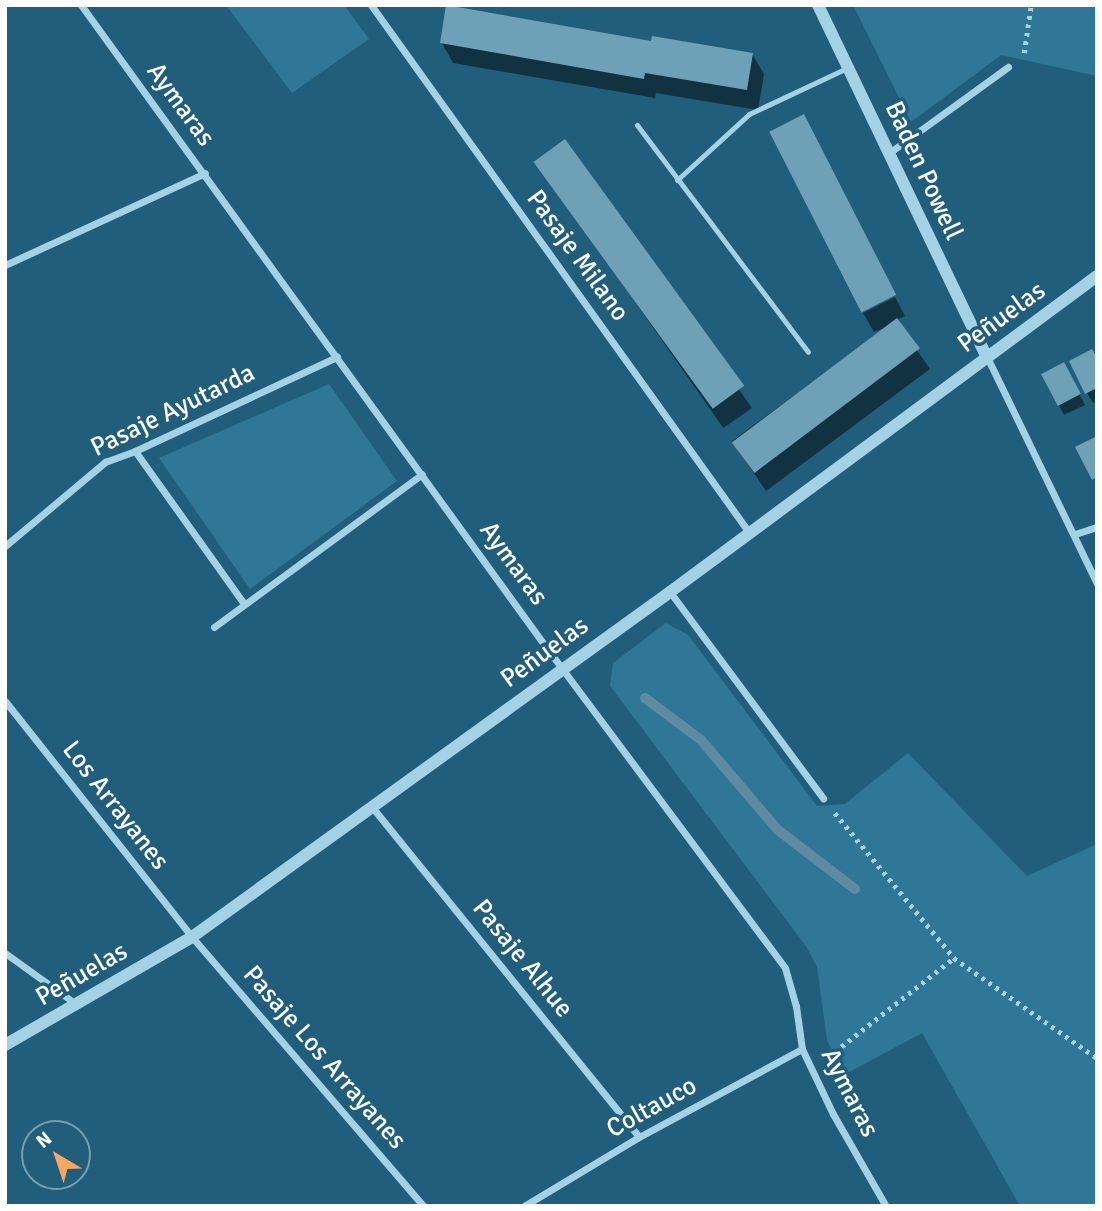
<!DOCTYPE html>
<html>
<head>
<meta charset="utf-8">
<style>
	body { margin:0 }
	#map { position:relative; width:1102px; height:1211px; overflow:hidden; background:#205e7b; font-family:Signika,sans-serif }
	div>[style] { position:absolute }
	.green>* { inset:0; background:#307797 }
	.shadow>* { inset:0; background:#0007; transform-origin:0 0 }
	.stream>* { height:10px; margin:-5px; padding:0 5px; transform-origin:5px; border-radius:5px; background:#5e8ba1 }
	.building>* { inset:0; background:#6ea0b7; transform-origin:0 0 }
	.path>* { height:4.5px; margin-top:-2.25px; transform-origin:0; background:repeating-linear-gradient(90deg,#a3d1e6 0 3.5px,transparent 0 8.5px) }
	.service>* { height:5px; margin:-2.5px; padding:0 2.5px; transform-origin:2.5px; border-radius:2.5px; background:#a3d1e6 }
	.minor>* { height:7px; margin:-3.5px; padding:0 3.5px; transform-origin:3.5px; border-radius:3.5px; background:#a3d1e6 }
	.tertiary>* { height:12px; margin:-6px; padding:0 6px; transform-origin:6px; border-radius:6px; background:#a3d1e6 }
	span { translate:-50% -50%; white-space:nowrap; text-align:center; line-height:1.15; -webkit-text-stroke:7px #205e7b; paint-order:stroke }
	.street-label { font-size:26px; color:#fff }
	.frame { position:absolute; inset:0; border:7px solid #fff; pointer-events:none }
	.north { position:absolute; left:21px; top:1120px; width:70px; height:70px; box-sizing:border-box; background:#205e7b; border:2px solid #799eb0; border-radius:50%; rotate:321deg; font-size:19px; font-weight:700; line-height:28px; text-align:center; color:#fff }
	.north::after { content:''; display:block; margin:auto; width:24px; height:32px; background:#f3a864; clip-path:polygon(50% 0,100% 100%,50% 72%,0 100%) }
</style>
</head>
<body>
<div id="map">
	<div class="green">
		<div style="clip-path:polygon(226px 5px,344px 5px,369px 39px,292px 93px)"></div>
		<div style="clip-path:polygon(853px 5px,1097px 5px,1097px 76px,1001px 55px,911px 122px)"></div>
		<div style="clip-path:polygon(329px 384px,397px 481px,250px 589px,159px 458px)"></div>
		<div style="clip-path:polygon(666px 623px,688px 635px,817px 806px,845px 804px,908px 753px,1027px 876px,1097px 844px,1097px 1206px,1020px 1206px,922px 1033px,844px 1075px,827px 1040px,817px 967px,806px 946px,610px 686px,613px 663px)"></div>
	</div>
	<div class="shadow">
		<div style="clip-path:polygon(442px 43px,652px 43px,752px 54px,764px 74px,758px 110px,656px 93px,655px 98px,453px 63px)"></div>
		<div style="left:565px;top:141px;width:326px;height:35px;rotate:55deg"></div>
		<div style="clip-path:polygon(895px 297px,905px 316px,896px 320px,930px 369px,766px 491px,732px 441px,887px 327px,874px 332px,863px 313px)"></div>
		<div style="clip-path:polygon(1097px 360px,1097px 401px,1093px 403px,1087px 393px)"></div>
		<div style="clip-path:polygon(1069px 374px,1085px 405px,1064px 415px,1043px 375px)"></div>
	</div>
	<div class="stream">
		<div style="left:645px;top:698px;width:70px;rotate:36.9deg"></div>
		<div style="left:701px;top:740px;width:118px;rotate:49.5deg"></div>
		<div style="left:778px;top:830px;width:97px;rotate:37.5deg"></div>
	</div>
	<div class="building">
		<div style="clip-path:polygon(446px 5px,651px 41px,652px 36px,753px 53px,747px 90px,645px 73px,644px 79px,440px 43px)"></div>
		<div style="left:804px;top:114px;width:203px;height:39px;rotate:63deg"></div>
		<div style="left:565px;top:139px;width:305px;height:39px;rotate:54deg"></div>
		<div style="left:897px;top:318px;width:38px;height:207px;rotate:53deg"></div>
		<div style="clip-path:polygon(1092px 349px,1097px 358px,1097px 388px,1085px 394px,1069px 361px)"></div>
		<div style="left:1064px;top:362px;width:36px;height:26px;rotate:62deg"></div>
		<div style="clip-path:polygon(1097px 436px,1097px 477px,1092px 480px,1075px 447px)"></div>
	</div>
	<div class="path">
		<div style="left:1024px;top:53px;width:49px;rotate:-81.7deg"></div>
		<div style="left:835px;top:813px;width:188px;rotate:50.6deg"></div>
		<div style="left:954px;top:958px;width:174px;rotate:35deg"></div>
		<div style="left:828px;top:1057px;width:160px;rotate:-38.2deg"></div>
	</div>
	<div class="service">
		<div style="left:637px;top:125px;width:284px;rotate:53deg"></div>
		<div style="left:677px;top:180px;width:98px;rotate:-42.5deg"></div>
		<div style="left:749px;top:114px;width:110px;rotate:-25.2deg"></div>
	</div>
	<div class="minor">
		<div style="left:81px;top:5px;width:788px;rotate:54.09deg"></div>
		<div style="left:543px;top:643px;width:405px;rotate:53.3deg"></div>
		<div style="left:785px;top:968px;width:40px;rotate:74deg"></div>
		<div style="left:796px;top:1006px;width:43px;rotate:82.1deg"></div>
		<div style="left:802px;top:1049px;width:72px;rotate:64.5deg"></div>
		<div style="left:833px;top:1114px;width:106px;rotate:60.1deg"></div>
		<div style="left:371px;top:5px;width:647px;rotate:54.37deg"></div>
		<div style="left:889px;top:153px;width:147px;rotate:-35.9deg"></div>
		<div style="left:5px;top:265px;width:220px;rotate:-24.7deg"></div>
		<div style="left:987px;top:357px;width:252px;rotate:64.1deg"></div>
		<div style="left:135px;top:451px;width:188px;rotate:54.5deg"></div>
		<div style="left:1075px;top:534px;width:23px;rotate:-18deg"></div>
		<div style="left:5px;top:546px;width:131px;rotate:-40deg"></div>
		<div style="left:105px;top:462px;width:32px;rotate:-20deg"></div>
		<div style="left:135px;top:451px;width:223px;rotate:-25deg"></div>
		<div style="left:670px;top:592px;width:257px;rotate:53.4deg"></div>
		<div style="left:214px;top:627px;width:258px;rotate:-36.3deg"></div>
		<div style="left:5px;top:701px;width:301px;rotate:51.6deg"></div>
		<div style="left:192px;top:937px;width:355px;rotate:49.3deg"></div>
		<div style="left:372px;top:807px;width:424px;rotate:51deg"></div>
		<div style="left:5px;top:953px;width:87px;rotate:35.7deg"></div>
		<div style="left:524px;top:1206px;width:134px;rotate:-31deg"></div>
		<div style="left:639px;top:1137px;width:185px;rotate:-28.4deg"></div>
	</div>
	<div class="tertiary">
		<div style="left:818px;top:5px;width:390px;rotate:64.4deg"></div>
		<div style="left:5px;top:1045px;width:216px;rotate:-30deg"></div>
		<div style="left:192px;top:937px;width:589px;rotate:-35.82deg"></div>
		<div style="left:670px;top:592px;width:531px;rotate:-36.5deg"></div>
	</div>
	<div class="street-label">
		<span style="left:180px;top:105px;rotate:54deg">Aymaras</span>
		<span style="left:923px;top:171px;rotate:65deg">Baden Powell</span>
		<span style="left:577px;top:256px;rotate:54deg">Pasaje Milano</span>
		<span style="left:1002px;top:318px;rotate:-36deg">Peñuelas</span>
		<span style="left:173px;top:411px;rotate:-26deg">Pasaje Ayutarda</span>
		<span style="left:513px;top:564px;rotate:54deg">Aymaras</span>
		<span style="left:545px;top:653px;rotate:-36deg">Peñuelas</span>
		<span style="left:115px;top:806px;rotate:52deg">Los Arrayanes</span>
		<span style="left:522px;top:959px;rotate:51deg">Pasaje Alhue</span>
		<span style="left:82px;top:975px;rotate:-30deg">Peñuelas</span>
		<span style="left:324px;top:1058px;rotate:49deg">Pasaje Los Arrayanes</span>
		<span style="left:849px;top:1093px;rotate:63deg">Aymaras</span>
		<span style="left:652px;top:1108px;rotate:-29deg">Coltauco</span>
	</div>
	<div class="frame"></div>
	<div class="north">N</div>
</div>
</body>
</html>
